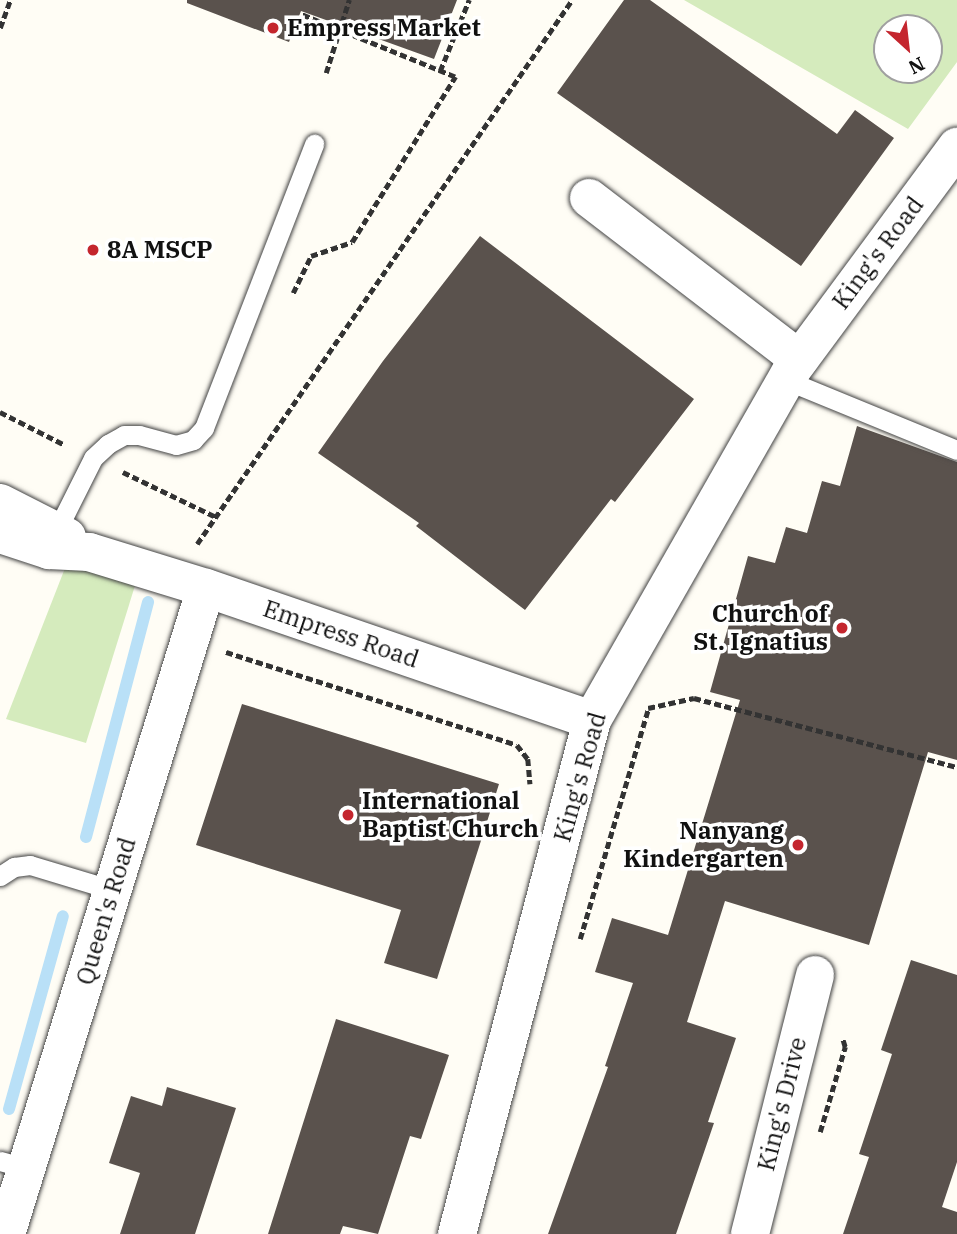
<!DOCTYPE html>
<html>
<head>
<meta charset="utf-8">
<style>
	body { margin:0 }
	#map { position:relative; width:957px; height:1234px; overflow:hidden; background:#fffdf5; font-family:"IBM Plex Serif",serif }
	div>[style] { position:absolute }
	.green>* { inset:0; background:#d5ebbd }
	.stream>* { height:12px; margin:-6px; padding:0 6px; transform-origin:6px; border-radius:6px; background:#b9e0f7 }
	.building>* { inset:0; background:#5a524d }
	.path>* { height:4.5px; margin-top:-2.25px; transform-origin:0; background:repeating-linear-gradient(90deg,#333 0 7px,transparent 0 10.5px) }
	.roads { filter:drop-shadow(0 0 2px #444) drop-shadow(0 0 2px #444) }
	.service>* { height:19px; margin:-9.5px; padding:0 9.5px; transform-origin:9.5px; border-radius:9.5px; background:#fff }
	.minor>* { height:38px; margin:-19px; padding:0 19px; transform-origin:19px; border-radius:19px; background:#fff }
	.dots>* { width:19px; height:19px; translate:-50% -50%; box-sizing:border-box; border:4px solid #fff; border-radius:50% }
	span { translate:-50% -50%; white-space:nowrap; text-align:center; line-height:1.15; -webkit-text-stroke:7px #fff; paint-order:stroke }
	.poi-label { font-size:24px; color:#111; font-weight:700 }
	.left { translate:0 -50%; text-align:left }
	.right { translate:-100% -50%; text-align:right }
	.street-label { font-size:24px; color:#111 }
	.north { position:absolute; left:873px; top:14px; width:70px; height:70px; box-sizing:border-box; background:#fff; border:2px solid #a0a0a0; border-radius:50%; rotate:153deg; font-size:19px; font-weight:700; line-height:28px; text-align:center; color:#111 }
	.north::after { content:''; display:block; margin:auto; width:24px; height:32px; background:#c4262e; clip-path:polygon(50% 0,100% 100%,50% 72%,0 100%) }
</style>
</head>
<body>
<div id="map">
	<div class="green">
		<div style="clip-path:polygon(evenodd,684px 0,957px 0,957px 62px,908px 129px,684px 0,929px 28px,929px 70px,887px 70px,887px 28px,929px 28px)"></div>
		<div style="clip-path:polygon(67px 563px,138px 576px,86px 743px,6px 719px)"></div>
	</div>
	<div class="stream">
		<div style="left:86px;top:837px;width:243px;rotate:-75.2deg"></div>
		<div style="left:9px;top:1109px;width:200px;rotate:-74.4deg"></div>
	</div>
	<div class="building">
		<div style="clip-path:polygon(187px 0,457px 0,434px 59px,301px 11px,289px 42px,187px 3px)"></div>
		<div style="clip-path:polygon(624px 0,650px 0,837px 134px,855px 110px,894px 138px,801px 266px,557px 93px)"></div>
		<div style="clip-path:polygon(480px 236px,694px 399px,615px 502px,611px 499px,525px 610px,416px 526px,419px 523px,318px 453px,383px 361px)"></div>
		<div style="clip-path:polygon(857px 426px,957px 462px,957px 760px,928px 752px,869px 945px,725px 901px,687px 1022px,736px 1038px,708px 1122px,714px 1123px,676px 1234px,548px 1234px,608px 1067px,605px 1066px,633px 983px,595px 972px,612px 918px,668px 935px,740px 700px,710px 692px,748px 556px,775px 563px,786px 527px,807px 533px,822px 481px,840px 486px)"></div>
		<div style="clip-path:polygon(242px 704px,499px 784px,437px 979px,384px 963px,401px 910px,196px 845px)"></div>
		<div style="clip-path:polygon(911px 960px,957px 975px,957px 1162px,942px 1207px,957px 1212px,957px 1234px,843px 1234px,869px 1157px,859px 1154px,892px 1054px,881px 1050px)"></div>
		<div style="clip-path:polygon(336px 1019px,449px 1055px,421px 1139px,410px 1136px,378px 1234px,343px 1226px,340px 1234px,268px 1234px)"></div>
		<div style="clip-path:polygon(167px 1087px,236px 1108px,195px 1234px,120px 1234px,140px 1173px,109px 1163px,131px 1096px,162px 1106px)"></div>
	</div>
	<div class="path">
		<div style="left:0;top:28px;width:30px;rotate:-70deg"></div>
		<div style="left:440px;top:71px;width:77px;rotate:-67.8deg"></div>
		<div style="left:326px;top:73px;width:77px;rotate:-72.5deg"></div>
		<div style="left:293px;top:293px;width:41px;rotate:-64.1deg"></div>
		<div style="left:311px;top:256px;width:43px;rotate:-18.9deg"></div>
		<div style="left:352px;top:242px;width:195px;rotate:-58deg"></div>
		<div style="left:455px;top:77px;width:167px;rotate:-157.9deg"></div>
		<div style="left:0;top:412px;width:73px;rotate:26.9deg"></div>
		<div style="left:123px;top:472px;width:103px;rotate:25.8deg"></div>
		<div style="left:197px;top:544px;width:661px;rotate:-55.42deg"></div>
		<div style="left:226px;top:652px;width:305px;rotate:17.7deg"></div>
		<div style="left:517px;top:745px;width:18px;rotate:52deg"></div>
		<div style="left:528px;top:759px;width:25px;rotate:85deg"></div>
		<div style="left:648px;top:708px;width:47px;rotate:-12.3deg"></div>
		<div style="left:694px;top:698px;width:272px;rotate:14.7deg"></div>
		<div style="left:580px;top:939px;width:240px;rotate:-73.5deg"></div>
		<div style="left:820px;top:1132px;width:89px;rotate:-73.6deg"></div>
		<div style="left:845px;top:1047px;width:10px;rotate:-107deg"></div>
	</div>
	<div class="roads">
		<div class="service">
			<div style="left:786px;top:380px;width:185px;rotate:22.3deg"></div>
			<div style="left:54px;top:536px;width:87px;rotate:-63.4deg"></div>
			<div style="left:93px;top:458px;width:21px;rotate:-43deg"></div>
			<div style="left:108px;top:444px;width:18px;rotate:-29deg"></div>
			<div style="left:124px;top:435px;width:15px"></div>
			<div style="left:139px;top:435px;width:38px;rotate:15deg"></div>
			<div style="left:176px;top:445px;width:18px;rotate:-16deg"></div>
			<div style="left:193px;top:440px;width:16px;rotate:-47deg"></div>
			<div style="left:204px;top:428px;width:305px;rotate:-68.8deg"></div>
			<div style="left:0;top:876px;width:17px;rotate:-33deg"></div>
			<div style="left:14px;top:867px;width:16px;rotate:-7deg"></div>
			<div style="left:30px;top:865px;width:87px;rotate:16.8deg"></div>
			<div style="left:0;top:1161px;width:28px;rotate:15deg"></div>
		</div>
		<div class="minor">
			<div style="left:589px;top:198px;width:265px;rotate:37.5deg"></div>
			<div style="left:0;top:503px;width:75px;rotate:26.9deg"></div>
			<div style="left:0;top:534px;width:52px;rotate:18.1deg"></div>
			<div style="left:49px;top:550px;width:40px;rotate:2.9deg"></div>
			<div style="left:89px;top:552px;width:122px;rotate:17.1deg"></div>
			<div style="left:206px;top:588px;width:408px;rotate:18.9deg"></div>
			<div style="left:6px;top:1234px;width:676px;rotate:-72.8deg"></div>
			<div style="left:457px;top:1234px;width:531px;rotate:-75.28deg"></div>
			<div style="left:592px;top:720px;width:402px;rotate:-60.3deg"></div>
			<div style="left:791px;top:371px;width:279px;rotate:-53.5deg"></div>
			<div style="left:750px;top:1234px;width:267px;rotate:-75.9deg"></div>
		</div>
	</div>
	<div class="dots">
		<div style="left:273px;top:28px;background:#c4262e"></div>
		<div style="left:93px;top:250px;background:#c4262e"></div>
		<div style="left:842px;top:628px;background:#c4262e"></div>
		<div style="left:348px;top:815px;background:#c4262e"></div>
		<div style="left:798px;top:845px;background:#c4262e"></div>
	</div>
	<div class="poi-label">
		<span class="left" style="left:287px;top:28px">Empress Market</span>
		<span class="left" style="left:107px;top:250px">8A MSCP</span>
		<span class="right" style="left:828px;top:628px">Church of<br>St. Ignatius</span>
		<span class="left" style="left:362px;top:815px">International<br>Baptist Church</span>
		<span class="right" style="left:784px;top:845px">Nanyang<br>Kindergarten</span>
	</div>
	<div class="street-label">
		<span style="left:878px;top:253px;rotate:-53deg">King's Road</span>
		<span style="left:341px;top:634px;rotate:19deg">Empress Road</span>
		<span style="left:580px;top:777px;rotate:-74deg">King's Road</span>
		<span style="left:106px;top:911px;rotate:-73deg">Queen's Road</span>
		<span style="left:782px;top:1104px;rotate:-76deg">King's Drive</span>
	</div>
	<div class="north">N</div>
</div>
</body>
</html>
